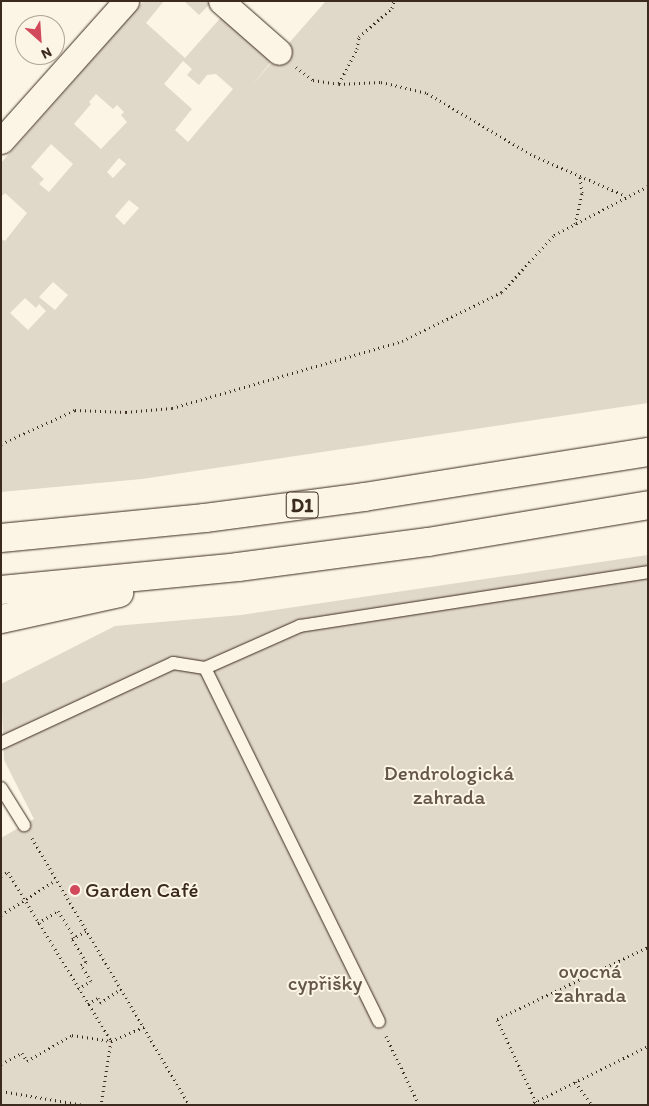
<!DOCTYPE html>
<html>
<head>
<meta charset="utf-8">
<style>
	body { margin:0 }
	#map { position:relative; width:649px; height:1106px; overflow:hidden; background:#fcf5e5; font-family:Itim,sans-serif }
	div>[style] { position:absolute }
	.green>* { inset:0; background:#e0d8c8 }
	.path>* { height:3px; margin-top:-1.5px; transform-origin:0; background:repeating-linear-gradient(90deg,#3b2a1e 0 1px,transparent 0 5px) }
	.roads { filter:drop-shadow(0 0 1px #3b2a1e) drop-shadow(0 0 1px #3b2a1e) }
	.lane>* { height:12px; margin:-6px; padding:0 6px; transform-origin:6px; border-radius:6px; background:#fcf5e5 }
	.street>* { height:25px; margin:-12.5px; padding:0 12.5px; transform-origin:12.5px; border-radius:12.5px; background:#fcf5e5 }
	.highway>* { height:28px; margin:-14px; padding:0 14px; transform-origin:14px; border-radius:14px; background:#fcf5e5 }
	.dots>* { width:14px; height:14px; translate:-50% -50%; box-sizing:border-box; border:2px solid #fcf5e5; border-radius:50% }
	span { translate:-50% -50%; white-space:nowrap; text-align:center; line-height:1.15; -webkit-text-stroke:4px #fcf5e5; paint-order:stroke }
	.shield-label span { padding:1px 4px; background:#fcf5e5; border:1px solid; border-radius:4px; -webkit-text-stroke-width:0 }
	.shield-label { font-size:20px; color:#3b2a1e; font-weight:700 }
	.park-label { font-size:21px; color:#645648 }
	.poi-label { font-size:21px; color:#3b2a1e }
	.left { translate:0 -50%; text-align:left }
	.frame { position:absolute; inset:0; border:2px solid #3b2a1e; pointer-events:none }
	.north { position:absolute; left:15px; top:15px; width:50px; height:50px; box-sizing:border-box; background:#fcf5e5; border:1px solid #afa495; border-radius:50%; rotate:154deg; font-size:14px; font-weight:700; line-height:20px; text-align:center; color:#3b2a1e }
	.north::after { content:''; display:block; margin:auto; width:18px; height:22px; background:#d1495b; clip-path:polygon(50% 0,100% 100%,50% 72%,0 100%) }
</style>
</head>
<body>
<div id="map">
	<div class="green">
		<div style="clip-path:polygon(evenodd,144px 1px,164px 1px,146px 23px,185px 58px,223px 15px,273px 60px,252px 85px,326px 1px,648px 1px,648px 403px,142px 479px,1px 492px,1px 239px,5px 241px,27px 213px,5px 193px,1px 197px,1px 163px,144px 1px,183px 61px,192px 69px,187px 75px,199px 85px,207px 75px,216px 74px,233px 89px,188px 142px,175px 130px,192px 109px,164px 84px,183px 61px,144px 1px,96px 94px,113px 109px,117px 105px,124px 112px,121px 115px,127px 122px,101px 149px,74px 124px,91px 104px,89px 102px,96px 94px,144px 1px,51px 144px,73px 164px,49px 192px,39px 184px,44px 179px,31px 167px,51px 144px,144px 1px,119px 158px,126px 164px,113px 178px,107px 172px,119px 158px,144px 1px,129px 200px,139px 208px,124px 225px,115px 216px,129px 200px,144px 1px,53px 282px,68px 295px,55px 310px,39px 297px,53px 282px,144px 1px,25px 298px,36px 308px,39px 304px,46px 311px,28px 330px,10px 313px,25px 298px)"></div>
		<div style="clip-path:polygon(184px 1px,207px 1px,210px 4px,199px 15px)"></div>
		<div style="clip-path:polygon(648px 555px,648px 1105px,1px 1105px,1px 838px,34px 819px,4px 760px,1px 684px,115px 626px,241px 615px)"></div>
	</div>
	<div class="path">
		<div style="left:296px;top:67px;width:21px;rotate:37deg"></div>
		<div style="left:313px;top:80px;width:26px;rotate:9deg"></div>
		<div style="left:339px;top:84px;width:42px;rotate:-2.7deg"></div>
		<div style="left:381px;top:82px;width:47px;rotate:13.4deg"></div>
		<div style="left:427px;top:93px;width:124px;rotate:30.5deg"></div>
		<div style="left:534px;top:156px;width:100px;rotate:23.5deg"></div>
		<div style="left:339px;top:83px;width:38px;rotate:-62deg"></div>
		<div style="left:357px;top:49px;width:12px;rotate:-81deg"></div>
		<div style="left:359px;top:37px;width:44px;rotate:-41.3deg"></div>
		<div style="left:392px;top:8px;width:7px;rotate:-74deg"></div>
		<div style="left:575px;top:224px;width:32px;rotate:-77deg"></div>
		<div style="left:582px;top:193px;width:17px;rotate:-97deg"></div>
		<div style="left:1px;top:444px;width:81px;rotate:-24.7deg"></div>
		<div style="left:75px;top:410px;width:51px;rotate:2.2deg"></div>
		<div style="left:126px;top:412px;width:46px;rotate:-5deg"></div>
		<div style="left:172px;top:408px;width:240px;rotate:-16.2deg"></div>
		<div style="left:402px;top:341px;width:111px;rotate:-26.1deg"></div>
		<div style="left:502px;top:292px;width:77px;rotate:-47.6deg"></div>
		<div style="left:554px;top:235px;width:106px;rotate:-27.5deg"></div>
		<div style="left:32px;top:838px;width:310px;rotate:59.5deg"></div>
		<div style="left:1px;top:876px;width:8px;rotate:-30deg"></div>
		<div style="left:8px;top:872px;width:198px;rotate:58.6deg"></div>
		<div style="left:111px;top:1041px;width:65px;rotate:98.9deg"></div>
		<div style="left:1px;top:915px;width:65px;rotate:-32.5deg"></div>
		<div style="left:38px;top:923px;width:23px;rotate:-31deg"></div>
		<div style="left:58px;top:911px;width:31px;rotate:57deg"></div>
		<div style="left:78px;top:989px;width:15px;rotate:-32deg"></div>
		<div style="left:91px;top:981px;width:19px;rotate:-122deg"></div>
		<div style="left:81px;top:965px;width:6px;rotate:-31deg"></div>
		<div style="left:86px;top:962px;width:27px;rotate:-121deg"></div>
		<div style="left:72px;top:939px;width:16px;rotate:-30deg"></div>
		<div style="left:88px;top:1004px;width:12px;rotate:-31deg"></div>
		<div style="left:98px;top:998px;width:5px;rotate:68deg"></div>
		<div style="left:100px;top:1003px;width:25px;rotate:-34deg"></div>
		<div style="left:386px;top:1036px;width:76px;rotate:64.4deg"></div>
		<div style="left:1px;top:1064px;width:24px;rotate:-28deg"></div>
		<div style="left:22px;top:1053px;width:9px;rotate:58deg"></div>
		<div style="left:27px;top:1061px;width:52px;rotate:-30deg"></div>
		<div style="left:72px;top:1035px;width:39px;rotate:9deg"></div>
		<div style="left:111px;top:1041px;width:36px;rotate:-23deg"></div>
		<div style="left:575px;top:1082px;width:29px;rotate:54deg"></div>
		<div style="left:1px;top:1091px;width:84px;rotate:9.6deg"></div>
		<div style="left:536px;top:1102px;width:92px;rotate:-115.2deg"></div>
		<div style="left:497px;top:1019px;width:167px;rotate:-25.5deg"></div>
		<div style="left:529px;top:1105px;width:133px;rotate:-26.4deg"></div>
	</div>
	<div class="roads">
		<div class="lane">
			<div style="left:205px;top:668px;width:394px;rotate:63.8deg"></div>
			<div style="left:1px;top:743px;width:190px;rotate:-24.9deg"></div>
			<div style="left:173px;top:663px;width:32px;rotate:9deg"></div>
			<div style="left:205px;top:668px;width:104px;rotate:-23.9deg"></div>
			<div style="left:300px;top:626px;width:352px;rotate:-8.8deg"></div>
			<div style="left:1px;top:788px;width:44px;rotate:58.1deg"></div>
		</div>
		<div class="street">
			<div style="left:221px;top:1px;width:77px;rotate:41.3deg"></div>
			<div style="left:1px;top:141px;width:188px;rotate:-48.2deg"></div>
		</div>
		<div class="highway">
			<div style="left:1px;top:538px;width:205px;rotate:-5.6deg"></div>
			<div style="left:205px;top:518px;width:160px;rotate:-7.5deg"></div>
			<div style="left:364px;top:497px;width:288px;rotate:-9deg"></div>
			<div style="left:1px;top:590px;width:238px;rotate:-5.5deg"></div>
			<div style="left:238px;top:567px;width:192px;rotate:-7.5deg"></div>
			<div style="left:428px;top:542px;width:223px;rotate:-9.5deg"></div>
			<div style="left:1px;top:619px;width:121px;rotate:-12.4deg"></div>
		</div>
	</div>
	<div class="dots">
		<div style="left:75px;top:890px;background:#d1495b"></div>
	</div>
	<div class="shield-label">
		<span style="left:302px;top:505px">D1</span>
	</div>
	<div class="park-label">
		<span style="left:449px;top:785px">Dendrologická<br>zahrada</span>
		<span style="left:590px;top:983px">ovocná<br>zahrada</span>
		<span style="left:325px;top:983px">cypřišky</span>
	</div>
	<div class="poi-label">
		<span class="left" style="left:85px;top:890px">Garden Café</span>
	</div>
	<div class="frame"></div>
	<div class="north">N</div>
</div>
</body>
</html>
